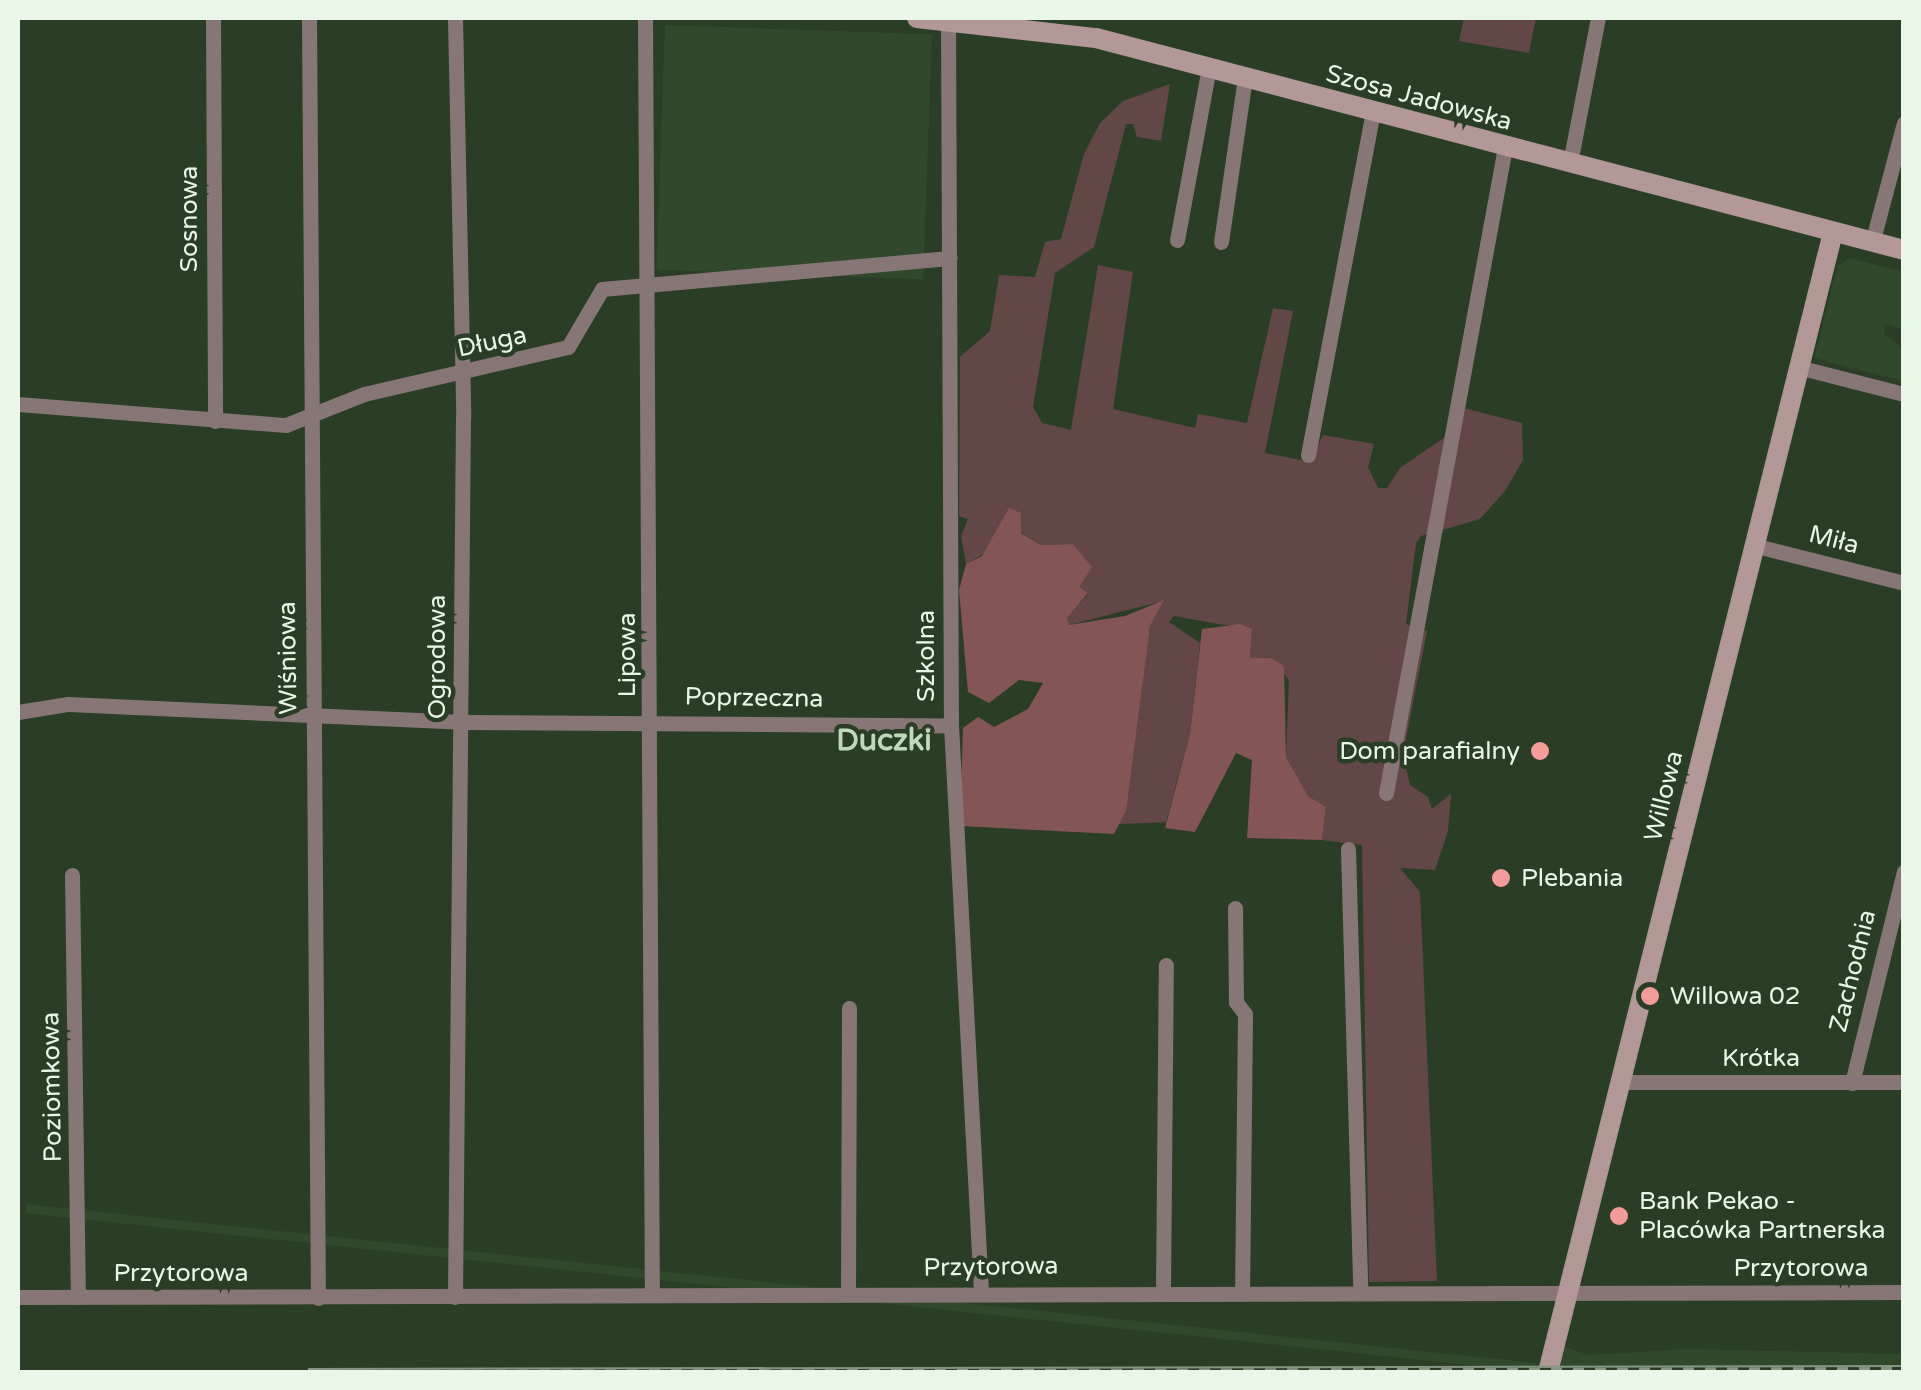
<!DOCTYPE html>
<html>
<head>
<meta charset="utf-8">
<style>
	body { margin:0 }
	#map { position:relative; width:1921px; height:1390px; overflow:hidden; background:#2a3e26; font-family:"Varela Round",sans-serif }
	div>[style] { position:absolute }
	.built>* { inset:0; background:#30492b; transform-origin:0 0 }
	.green>* { inset:0; background:#634746 }
	.forest>* { inset:0; background:#835655 }
	.street>* { height:15px; margin:-7.5px; padding:0 7.5px; transform-origin:7.5px; border-radius:7.5px; background:#877675 }
	.secondary>* { height:20px; margin:-10px; padding:0 10px; transform-origin:10px; border-radius:10px; background:#b39897 }
	.rail>* { height:8px; margin-top:-4px; transform-origin:0; background:repeating-linear-gradient(90deg,#2a3e26 0 11px,#859682 0 22px); box-sizing:border-box; border-block:2px solid #859682 }
	.dots>* { width:28px; height:28px; translate:-50% -50%; box-sizing:border-box; border:5px solid #2a3e26; border-radius:50% }
	span { translate:-50% -50%; white-space:nowrap; text-align:center; line-height:1.15; -webkit-text-stroke:9px #2a3e26; paint-order:stroke }
	.street-label { font-size:25px; color:#eaf6e7 }
	.poi-label { font-size:25px; color:#eaf6e7 }
	.right { translate:-100% -50%; text-align:right }
	.left { translate:0 -50%; text-align:left }
	.quarter-label { font-size:30px; color:#c0d9bb; font-weight:700 }
	.frame { position:absolute; inset:0; border:20px solid #eaf6e7; pointer-events:none }
</style>
</head>
<body>
<div id="map">
	<div class="built">
		<div style="left:665px;top:25px;width:267px;height:245px;rotate:2deg"></div>
		<div style="clip-path:polygon(1849px 258px,1903px 272px,1903px 329px,1885px 324px,1884px 334px,1903px 348px,1903px 381px,1814px 358px,1837px 267px)"></div>
		<div style="clip-path:polygon(1563px 1346px,1588px 1355px,1687px 1349px,1903px 1354px,1903px 1372px,1560px 1372px)"></div>
		<div style="left:1536px;top:1363px;width:9px;height:1518px;rotate:96deg"></div>
	</div>
	<div class="green">
		<div style="clip-path:polygon(1464px 18px,1536px 18px,1529px 53px,1459px 41px)"></div>
		<div style="clip-path:polygon(1170px 84px,1161px 141px,1137px 137px,1133px 124px,1126px 124px,1094px 247px,1055px 273px,1033px 407px,1042px 423px,1071px 430px,1098px 265px,1133px 272px,1113px 409px,1195px 428px,1198px 414px,1247px 423px,1273px 308px,1293px 311px,1265px 453px,1311px 462px,1323px 435px,1374px 444px,1368px 467px,1378px 488px,1387px 488px,1400px 468px,1445px 437px,1451px 405px,1522px 423px,1523px 460px,1505px 491px,1480px 519px,1421px 536px,1416px 543px,1406px 624px,1427px 631px,1403px 754px,1410px 785px,1428px 797px,1432px 809px,1451px 794px,1448px 831px,1435px 870px,1400px 868px,1420px 892px,1437px 1281px,1369px 1282px,1362px 845px,1322px 840px,1326px 807px,1308px 796px,1286px 757px,1289px 680px,1271px 658px,1250px 658px,1252px 630px,1174px 616px,1169px 622px,1200px 643px,1190px 734px,1166px 822px,1119px 824px,1150px 626px,1163px 601px,1069px 625px,1067px 618px,1088px 594px,1078px 588px,1084px 560px,1073px 544px,1041px 545px,1021px 532px,966px 564px,961px 536px,968px 519px,959px 516px,960px 357px,990px 331px,999px 275px,1035px 277px,1045px 242px,1061px 239px,1084px 154px,1100px 123px,1123px 101px)"></div>
	</div>
	<div class="forest">
		<div style="clip-path:polygon(1009px 508px,1021px 513px,1021px 533px,1041px 545px,1073px 544px,1092px 567px,1079px 587px,1088px 593px,1067px 618px,1069px 625px,1125px 616px,1164px 600px,1150px 626px,1126px 811px,1114px 834px,960px 826px,963px 728px,978px 717px,994px 727px,1028px 709px,1043px 683px,1019px 680px,989px 703px,968px 692px,959px 590px,966px 564px,982px 556px)"></div>
		<div style="clip-path:polygon(1240px 624px,1252px 629px,1250px 658px,1271px 658px,1284px 666px,1286px 757px,1308px 796px,1326px 807px,1322px 840px,1247px 838px,1252px 760px,1236px 753px,1195px 832px,1165px 828px,1190px 734px,1202px 629px)"></div>
	</div>
	<div class="street">
		<div style="left:213px;top:18px;width:403px;rotate:89.7deg"></div>
		<div style="left:309px;top:18px;width:1280px;rotate:89.6deg"></div>
		<div style="left:455px;top:18px;width:398px;rotate:88.8deg"></div>
		<div style="left:463px;top:416px;width:881px;rotate:90.52deg"></div>
		<div style="left:645px;top:18px;width:1275px;rotate:89.69deg"></div>
		<div style="left:948px;top:19px;width:706px;rotate:89.76deg"></div>
		<div style="left:951px;top:725px;width:568px;rotate:86.97deg"></div>
		<div style="left:1570px;top:163px;width:148px;rotate:-79.1deg"></div>
		<div style="left:1177px;top:240px;width:176px;rotate:-79.5deg"></div>
		<div style="left:1221px;top:242px;width:166px;rotate:-81.7deg"></div>
		<div style="left:1872px;top:243px;width:124px;rotate:-75.1deg"></div>
		<div style="left:1798px;top:367px;width:109px;rotate:14.3deg"></div>
		<div style="left:18px;top:404px;width:269px;rotate:4.5deg"></div>
		<div style="left:286px;top:425px;width:84px;rotate:-21.7deg"></div>
		<div style="left:364px;top:394px;width:209px;rotate:-13deg"></div>
		<div style="left:568px;top:347px;width:67px;rotate:-59.6deg"></div>
		<div style="left:602px;top:289px;width:349px;rotate:-5.1deg"></div>
		<div style="left:1308px;top:455px;width:349px;rotate:-79.3deg"></div>
		<div style="left:1753px;top:545px;width:156px;rotate:14.1deg"></div>
		<div style="left:18px;top:712px;width:51px;rotate:-9.1deg"></div>
		<div style="left:68px;top:704px;width:394px;rotate:2.6deg"></div>
		<div style="left:462px;top:722px;width:489px;rotate:0.4deg"></div>
		<div style="left:1386px;top:793px;width:657px;rotate:-79.56deg"></div>
		<div style="left:1348px;top:849px;width:441px;rotate:88.4deg"></div>
		<div style="left:72px;top:875px;width:422px;rotate:89.2deg"></div>
		<div style="left:1235px;top:908px;width:94px;rotate:89.4deg"></div>
		<div style="left:1236px;top:1002px;width:15px;rotate:53deg"></div>
		<div style="left:1245px;top:1014px;width:276px;rotate:90.6deg"></div>
		<div style="left:1618px;top:1082px;width:286px"></div>
		<div style="left:1852px;top:1083px;width:218px;rotate:-76.2deg"></div>
		<div style="left:1163px;top:1291px;width:326px;rotate:-89.5deg"></div>
		<div style="left:848px;top:1294px;width:286px;rotate:-89.8deg"></div>
		<div style="left:18px;top:1297px;width:1886px;rotate:-0.15deg"></div>
	</div>
	<div class="secondary">
		<div style="left:917px;top:18px;width:180px;rotate:6.4deg"></div>
		<div style="left:1096px;top:38px;width:835px;rotate:14.7deg"></div>
		<div style="left:1548px;top:1372px;width:1175px;rotate:-75.96deg"></div>
	</div>
	<div class="rail">
		<div style="left:308px;top:1372px;width:1596px;rotate:-0.11deg"></div>
	</div>
	<div class="dots">
		<div style="left:1540px;top:751px;background:#f59b9a"></div>
		<div style="left:1501px;top:878px;background:#f59b9a"></div>
		<div style="left:1650px;top:996px;background:#f59b9a"></div>
		<div style="left:1619px;top:1216px;background:#f59b9a"></div>
	</div>
	<div class="street-label">
		<span style="left:1419px;top:98px;rotate:15deg">Szosa Jadowska</span>
		<span style="left:189px;top:219px;rotate:-90deg">Sosnowa</span>
		<span style="left:492px;top:342px;rotate:-12deg">Długa</span>
		<span style="left:1834px;top:540px;rotate:14deg">Miła</span>
		<span style="left:627px;top:655px;rotate:-90deg">Lipowa</span>
		<span style="left:926px;top:656px;rotate:-90deg">Szkolna</span>
		<span style="left:437px;top:657px;rotate:-90deg">Ogrodowa</span>
		<span style="left:288px;top:658px;rotate:-91deg">Wiśniowa</span>
		<span style="left:754px;top:698px;rotate:1deg">Poprzeczna</span>
		<span style="left:1664px;top:796px;rotate:-76deg">Willowa</span>
		<span style="left:1853px;top:971px;rotate:-76deg">Zachodnia</span>
		<span style="left:1761px;top:1058px">Krótka</span>
		<span style="left:52px;top:1087px;rotate:-91deg">Poziomkowa</span>
		<span style="left:991px;top:1267px;rotate:-1deg">Przytorowa</span>
		<span style="left:1801px;top:1268px">Przytorowa</span>
		<span style="left:181px;top:1273px">Przytorowa</span>
	</div>
	<div class="poi-label">
		<span class="right" style="left:1520px;top:751px">Dom parafialny</span>
		<span class="left" style="left:1521px;top:878px">Plebania</span>
		<span class="left" style="left:1670px;top:996px">Willowa 02</span>
		<span class="left" style="left:1639px;top:1216px">Bank Pekao -<br>Placówka Partnerska</span>
	</div>
	<div class="quarter-label">
		<span style="left:884px;top:741px">Duczki</span>
	</div>
	<div class="frame"></div>
</div>
</body>
</html>
